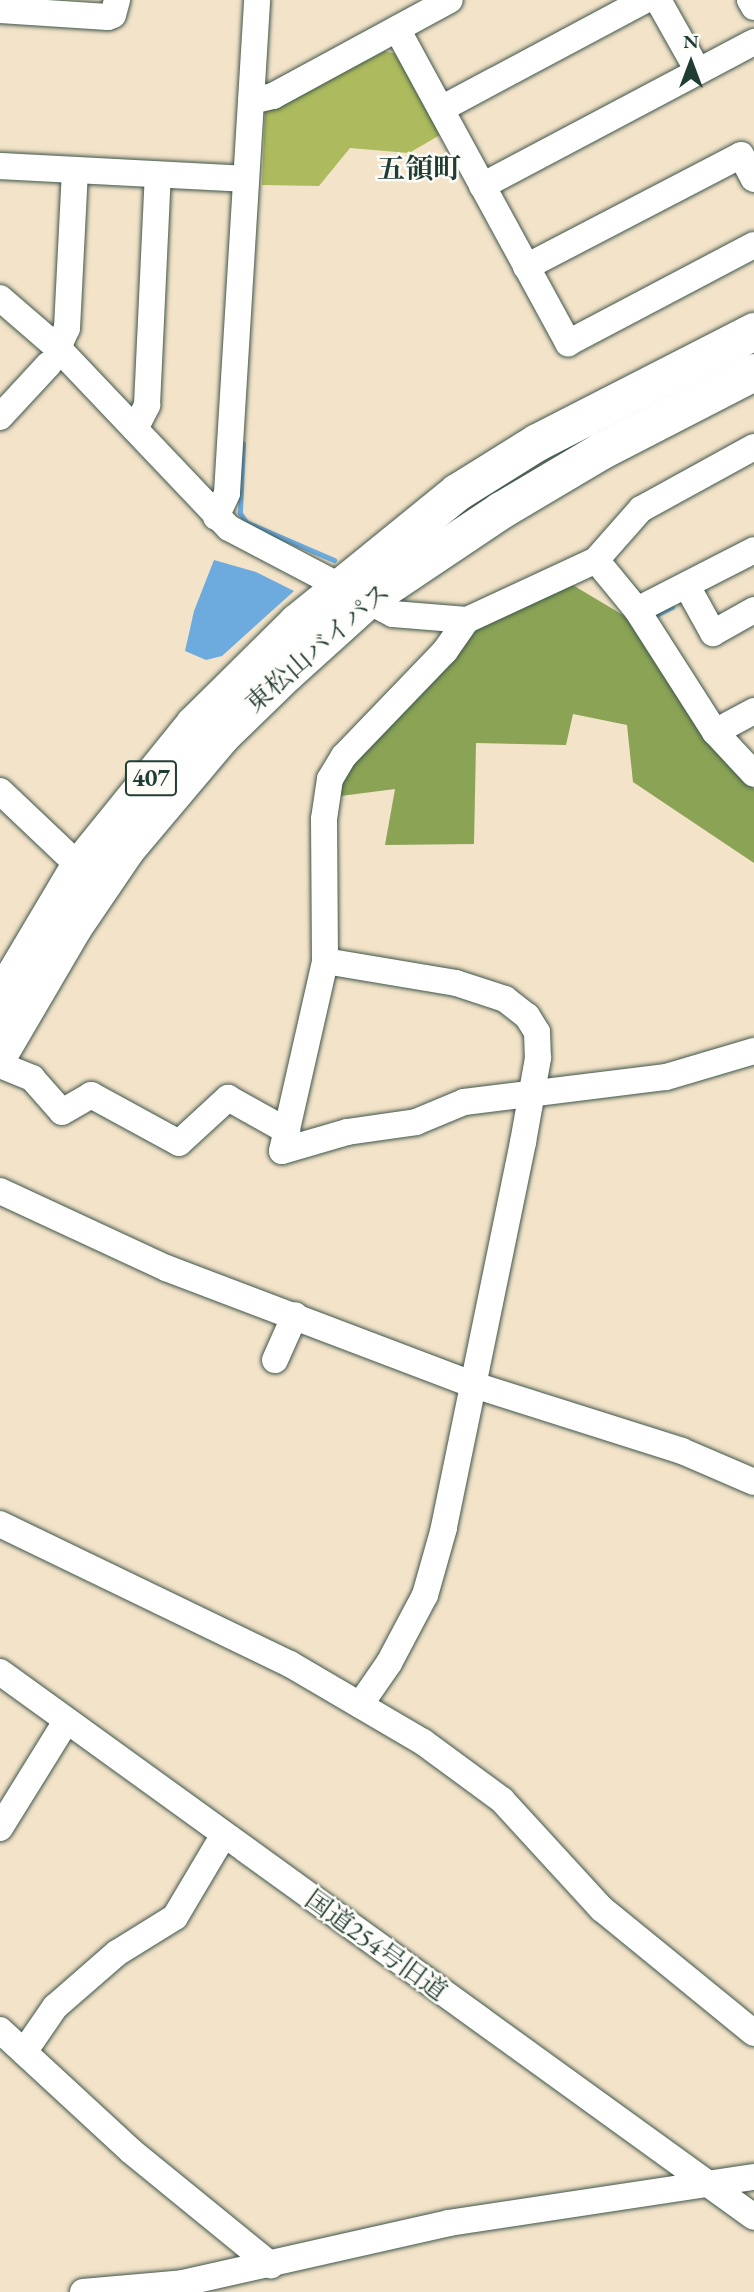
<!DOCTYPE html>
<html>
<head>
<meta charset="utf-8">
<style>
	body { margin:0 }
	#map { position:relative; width:754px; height:2292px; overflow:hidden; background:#f3e3c9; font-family:"EB Garamond","Noto Serif JP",serif }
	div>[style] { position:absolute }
	.green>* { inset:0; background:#adbb5e }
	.forest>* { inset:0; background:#8aa355 }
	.water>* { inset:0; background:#6dabdf }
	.stream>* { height:5px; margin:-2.5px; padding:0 2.5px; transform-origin:2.5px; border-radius:2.5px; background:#6dabdf }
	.roads { filter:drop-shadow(0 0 2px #3f564a) drop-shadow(0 0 2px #3f564a) }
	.minor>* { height:26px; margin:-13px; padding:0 13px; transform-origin:13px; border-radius:13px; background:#fff }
	.highway>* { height:37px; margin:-18.5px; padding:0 18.5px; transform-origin:18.5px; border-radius:18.5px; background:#fff }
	span { translate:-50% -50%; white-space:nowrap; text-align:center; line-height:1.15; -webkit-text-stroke:5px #fdfcf7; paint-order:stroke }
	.shield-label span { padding:2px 5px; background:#fdfcf7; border:2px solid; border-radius:5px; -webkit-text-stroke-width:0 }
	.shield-label { font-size:24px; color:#1f3d34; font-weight:700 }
	.street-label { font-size:26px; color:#1f3d34 }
	.neighbourhood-label { font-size:28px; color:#1f3d34; font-weight:700 }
	.north { position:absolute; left:656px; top:28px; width:70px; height:70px; -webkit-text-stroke:5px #fdfcf7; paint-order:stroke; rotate:0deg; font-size:19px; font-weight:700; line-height:28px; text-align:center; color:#1f3d34 }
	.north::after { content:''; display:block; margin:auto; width:24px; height:32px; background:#1f3d34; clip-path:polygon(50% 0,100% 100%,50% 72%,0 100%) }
</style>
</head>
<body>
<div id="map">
	<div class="green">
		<div style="clip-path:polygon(385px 51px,400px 55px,440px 135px,409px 153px,350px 148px,319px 186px,262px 185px,265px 112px)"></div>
	</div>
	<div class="forest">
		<div style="clip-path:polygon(571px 584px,633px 621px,708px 743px,754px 789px,754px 863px,633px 782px,627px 725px,573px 714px,566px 745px,476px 743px,474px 844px,385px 845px,395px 789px,333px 797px,335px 781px,475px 622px)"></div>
	</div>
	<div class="water">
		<div style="clip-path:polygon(214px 560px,256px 572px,294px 591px,222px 656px,206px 660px,185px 651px,194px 611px)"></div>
	</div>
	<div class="stream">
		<div style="left:243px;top:443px;width:70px;rotate:92.5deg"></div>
		<div style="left:240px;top:513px;width:11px;rotate:56deg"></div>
		<div style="left:246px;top:522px;width:96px;rotate:23.4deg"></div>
		<div style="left:656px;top:615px;width:18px;rotate:-27deg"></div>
	</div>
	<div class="roads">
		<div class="minor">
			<div style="left:658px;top:0;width:81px;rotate:60.6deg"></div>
			<div style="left:750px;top:0;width:8px;rotate:60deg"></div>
			<div style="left:0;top:10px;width:108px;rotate:3.7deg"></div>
			<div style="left:108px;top:17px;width:5px;rotate:-22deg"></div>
			<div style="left:113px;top:15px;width:16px;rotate:-75deg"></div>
			<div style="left:397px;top:29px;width:358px;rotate:61.4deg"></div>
			<div style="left:568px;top:343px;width:210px;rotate:-27.8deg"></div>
			<div style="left:251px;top:101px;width:23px;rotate:-13deg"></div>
			<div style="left:273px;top:96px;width:201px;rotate:-28.5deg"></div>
			<div style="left:441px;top:109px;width:231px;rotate:-28.1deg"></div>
			<div style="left:0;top:166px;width:245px;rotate:3deg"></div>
			<div style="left:482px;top:186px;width:308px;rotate:-27.9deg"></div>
			<div style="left:526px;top:267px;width:242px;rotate:-27.5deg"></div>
			<div style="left:741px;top:155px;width:27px;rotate:62deg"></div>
			<div style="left:0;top:298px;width:77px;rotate:40.8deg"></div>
			<div style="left:58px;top:348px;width:248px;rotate:46.5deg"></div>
			<div style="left:229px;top:528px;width:185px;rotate:27.7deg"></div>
			<div style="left:393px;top:614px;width:74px;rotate:4.6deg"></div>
			<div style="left:467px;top:620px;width:142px;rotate:-24.9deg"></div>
			<div style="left:58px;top:348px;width:22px;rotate:-66deg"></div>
			<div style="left:67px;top:328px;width:158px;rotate:-87.1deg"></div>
			<div style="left:0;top:417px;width:72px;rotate:-47.2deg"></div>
			<div style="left:136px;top:427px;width:25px;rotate:-63deg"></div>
			<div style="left:147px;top:405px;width:230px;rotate:-87.3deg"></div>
			<div style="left:754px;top:447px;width:129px;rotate:151.2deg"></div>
			<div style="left:641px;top:509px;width:68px;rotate:131.4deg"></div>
			<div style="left:596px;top:560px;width:65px;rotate:50.6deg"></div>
			<div style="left:637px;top:610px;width:145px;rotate:57.4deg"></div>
			<div style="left:715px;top:732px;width:57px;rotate:47.1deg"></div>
			<div style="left:216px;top:517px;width:26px;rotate:-65deg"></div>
			<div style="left:227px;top:493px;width:494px;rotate:-86.5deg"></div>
			<div style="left:687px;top:586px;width:54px;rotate:61deg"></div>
			<div style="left:713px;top:633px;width:47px;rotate:-29.3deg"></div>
			<div style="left:637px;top:610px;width:131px;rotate:-27.1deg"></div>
			<div style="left:715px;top:732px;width:44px;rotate:-28.3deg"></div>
			<div style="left:0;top:791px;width:109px;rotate:43.5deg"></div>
			<div style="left:325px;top:961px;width:133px;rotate:9.5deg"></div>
			<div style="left:456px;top:983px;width:52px;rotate:18.1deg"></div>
			<div style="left:505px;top:999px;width:28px;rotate:38deg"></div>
			<div style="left:527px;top:1016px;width:19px;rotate:58deg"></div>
			<div style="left:537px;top:1032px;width:26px;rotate:88deg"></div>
			<div style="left:538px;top:1058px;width:85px;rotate:100.1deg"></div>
			<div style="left:523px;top:1142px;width:394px;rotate:101.6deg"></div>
			<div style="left:444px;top:1528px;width:70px;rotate:105.8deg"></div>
			<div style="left:425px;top:1595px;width:77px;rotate:117.9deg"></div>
			<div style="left:389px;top:1663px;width:51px;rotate:124.6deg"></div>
			<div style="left:0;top:1065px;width:35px;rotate:22deg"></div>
			<div style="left:32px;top:1078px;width:45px;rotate:48.6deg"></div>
			<div style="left:62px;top:1112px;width:34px;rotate:-30deg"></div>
			<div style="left:91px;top:1095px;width:100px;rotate:28.6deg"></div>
			<div style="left:179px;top:1143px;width:67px;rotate:-42.6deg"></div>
			<div style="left:228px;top:1098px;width:68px;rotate:29.2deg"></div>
			<div style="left:282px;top:1151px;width:195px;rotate:-77.2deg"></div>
			<div style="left:325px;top:961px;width:142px;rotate:-90.4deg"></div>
			<div style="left:324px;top:819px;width:40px;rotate:-81.5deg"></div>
			<div style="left:330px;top:779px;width:27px;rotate:-59deg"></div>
			<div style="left:344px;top:756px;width:146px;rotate:-46.1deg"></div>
			<div style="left:445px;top:651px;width:38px;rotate:-55deg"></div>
			<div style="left:282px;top:1151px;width:68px;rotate:-16.3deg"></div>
			<div style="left:347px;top:1132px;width:70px;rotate:-8.2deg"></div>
			<div style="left:416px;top:1122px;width:52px;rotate:-22.6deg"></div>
			<div style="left:464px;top:1102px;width:204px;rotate:-7.1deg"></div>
			<div style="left:666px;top:1077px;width:92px;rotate:-16.5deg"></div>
			<div style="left:0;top:1191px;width:183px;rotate:24.9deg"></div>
			<div style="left:166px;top:1268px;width:326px;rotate:20.8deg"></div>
			<div style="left:471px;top:1384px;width:221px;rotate:17.6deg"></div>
			<div style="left:682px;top:1451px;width:78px;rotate:23.3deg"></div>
			<div style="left:275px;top:1360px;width:49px;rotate:-66deg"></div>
			<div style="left:0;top:1524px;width:322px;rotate:25.8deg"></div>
			<div style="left:290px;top:1664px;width:154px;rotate:30.4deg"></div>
			<div style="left:423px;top:1742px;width:98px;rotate:36.3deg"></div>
			<div style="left:502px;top:1800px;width:148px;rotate:47.5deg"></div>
			<div style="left:602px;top:1909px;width:196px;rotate:39.2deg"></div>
			<div style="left:0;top:1672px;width:930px;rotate:35.86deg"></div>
			<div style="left:0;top:1828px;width:123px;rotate:-58.2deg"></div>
			<div style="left:0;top:2030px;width:178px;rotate:42.7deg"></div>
			<div style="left:131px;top:2151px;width:181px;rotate:39.2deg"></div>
			<div style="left:24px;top:2052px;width:55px;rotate:-55.4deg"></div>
			<div style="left:55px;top:2007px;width:82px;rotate:-41.1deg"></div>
			<div style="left:117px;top:1953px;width:68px;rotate:-31.8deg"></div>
			<div style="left:175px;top:1917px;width:94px;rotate:-59.3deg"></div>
			<div style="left:83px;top:2292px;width:100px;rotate:-5.1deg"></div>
			<div style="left:183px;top:2283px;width:273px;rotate:-12.7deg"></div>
			<div style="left:449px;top:2223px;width:308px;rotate:-8.6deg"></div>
		</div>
		<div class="highway">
			<div style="left:0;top:999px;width:155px;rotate:-59.3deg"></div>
			<div style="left:79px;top:866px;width:183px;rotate:-51deg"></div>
			<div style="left:194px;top:724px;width:145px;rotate:-44.7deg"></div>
			<div style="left:297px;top:622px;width:206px;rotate:-39.1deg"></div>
			<div style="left:457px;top:492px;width:94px;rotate:-32deg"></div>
			<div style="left:537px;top:442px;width:244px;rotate:-27.1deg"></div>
			<div style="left:0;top:1052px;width:145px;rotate:-59.7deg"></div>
			<div style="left:73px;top:927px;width:94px;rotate:-55.8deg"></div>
			<div style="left:126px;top:849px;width:149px;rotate:-49.9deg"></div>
			<div style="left:222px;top:735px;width:89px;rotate:-44.1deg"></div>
			<div style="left:286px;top:673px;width:110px;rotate:-42.1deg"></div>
			<div style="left:368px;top:599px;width:160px;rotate:-33.8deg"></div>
			<div style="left:501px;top:510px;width:117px;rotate:-30.7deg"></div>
			<div style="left:602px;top:450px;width:171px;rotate:-27.2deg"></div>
		</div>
	</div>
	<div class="shield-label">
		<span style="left:151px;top:778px">407</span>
	</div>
	<div class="street-label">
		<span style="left:318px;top:648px;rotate:-41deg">東松山バイパス</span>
		<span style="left:376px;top:1946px;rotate:36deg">国道254号旧道</span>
	</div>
	<div class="neighbourhood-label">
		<span style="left:419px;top:168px">五領町</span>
	</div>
	<div class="north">N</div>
</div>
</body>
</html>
